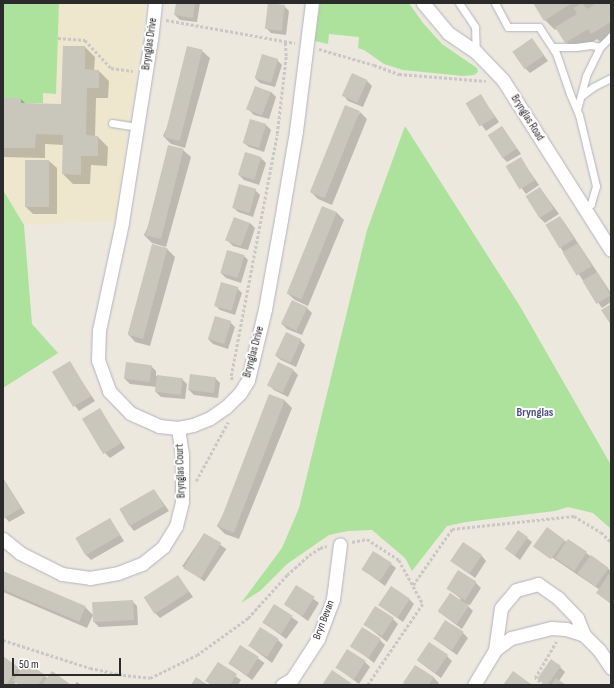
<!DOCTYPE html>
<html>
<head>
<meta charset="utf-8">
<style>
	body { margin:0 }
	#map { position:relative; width:614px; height:688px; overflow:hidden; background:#ede8de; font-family:"Sofia Sans Condensed",sans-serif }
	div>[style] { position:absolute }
	.education>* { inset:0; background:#eee7ce }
	.green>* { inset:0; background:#ace29c }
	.shadow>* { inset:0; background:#0003; transform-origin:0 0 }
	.building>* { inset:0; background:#c9c6bc; transform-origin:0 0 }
	.path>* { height:2.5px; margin-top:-1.25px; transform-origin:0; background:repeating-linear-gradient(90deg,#c8c8c8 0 3px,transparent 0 5px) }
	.roads { filter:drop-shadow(0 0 1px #b1b3bf) drop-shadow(0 0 1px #b1b3bf) }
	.service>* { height:7px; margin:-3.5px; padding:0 3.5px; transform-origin:3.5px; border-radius:3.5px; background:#fff }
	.minor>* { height:13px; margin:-6.5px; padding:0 6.5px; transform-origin:6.5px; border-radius:6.5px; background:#fff }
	span { translate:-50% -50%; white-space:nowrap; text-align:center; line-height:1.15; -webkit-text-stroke:4px #fff; paint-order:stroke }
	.street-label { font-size:11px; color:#2b2b2b }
	.neighbourhood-label { font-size:12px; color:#4c507c; font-weight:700 }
	.frame { position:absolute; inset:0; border:4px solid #2b2b2b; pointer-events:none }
	.scale { position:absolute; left:12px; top:658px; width:109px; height:18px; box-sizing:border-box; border:2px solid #2b2b2b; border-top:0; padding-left:5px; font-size:12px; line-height:14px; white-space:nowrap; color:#2b2b2b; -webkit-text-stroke:3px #fff; paint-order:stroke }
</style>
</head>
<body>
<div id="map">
	<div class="education">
		<div style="clip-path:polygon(3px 3px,146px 3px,115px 221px,24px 225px,3px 190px)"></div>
	</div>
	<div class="green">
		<div style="clip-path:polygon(3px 3px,59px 3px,56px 94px,43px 93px,43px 103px,21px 103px,21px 98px,3px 98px)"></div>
		<div style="clip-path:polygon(320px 3px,409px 3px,423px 23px,442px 44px,477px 68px,478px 72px,474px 75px,463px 76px,403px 70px,384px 64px,364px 50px,358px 48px,359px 37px,329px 34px,328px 44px,315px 41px)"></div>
		<div style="clip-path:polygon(405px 126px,521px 308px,611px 465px,611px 529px,593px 513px,568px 507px,555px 511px,466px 522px,447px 526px,412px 571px,405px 558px,372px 530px,348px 531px,329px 535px,287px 564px,260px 591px,241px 603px,282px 548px,299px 508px,367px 230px)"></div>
		<div style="clip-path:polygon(3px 190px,24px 225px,32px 324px,58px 353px,3px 388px)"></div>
	</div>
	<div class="shadow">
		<div style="clip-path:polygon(177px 3px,200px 3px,197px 22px,180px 20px,175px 15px)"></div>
		<div style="clip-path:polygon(534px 3px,611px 3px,611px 38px,602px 44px,597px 39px,576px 52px,566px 42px,557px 28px,555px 30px,545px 20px)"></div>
		<div style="clip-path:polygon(284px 6px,289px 11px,286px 35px,271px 33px,266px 28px)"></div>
		<div style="clip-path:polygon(532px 39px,548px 61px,530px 73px,525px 68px)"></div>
		<div style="clip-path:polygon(85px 47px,95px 57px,94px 71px,99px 71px,109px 81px,108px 98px,96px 98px,95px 137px,98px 137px,108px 147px,107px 166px,91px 165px,90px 184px,73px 184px,63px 174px,64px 145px,45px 144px,45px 158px,3px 157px,3px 99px,21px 99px,26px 104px,62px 105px)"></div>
		<div style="clip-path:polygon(202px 51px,210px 58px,185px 148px,171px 144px,163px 136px)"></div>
		<div style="clip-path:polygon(277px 60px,282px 65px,275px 87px,260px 83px,255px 78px)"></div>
		<div style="clip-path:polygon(367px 81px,372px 86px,363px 107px,348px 101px,344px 96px)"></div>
		<div style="clip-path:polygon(256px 88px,271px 92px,276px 97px,269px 119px,254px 115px,249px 110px)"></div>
		<div style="clip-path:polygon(467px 104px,490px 109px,499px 122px,486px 131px)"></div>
		<div style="clip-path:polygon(360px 112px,367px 119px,332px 205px,318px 199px,311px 192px)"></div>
		<div style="clip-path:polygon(251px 120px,266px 125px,271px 130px,264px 152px,249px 147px,244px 143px)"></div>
		<div style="clip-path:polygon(502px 127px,521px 154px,507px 162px,502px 157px)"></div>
		<div style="clip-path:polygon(183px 150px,191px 157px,166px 247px,152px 243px,144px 235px)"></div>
		<div style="clip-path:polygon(246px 153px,261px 158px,266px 163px,259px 185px,244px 180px,239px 175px)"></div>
		<div style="clip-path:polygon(26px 161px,49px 161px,57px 168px,57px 214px,33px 214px,26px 207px)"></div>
		<div style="clip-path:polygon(530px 172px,539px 185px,526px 194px,515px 179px)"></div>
		<div style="clip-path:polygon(540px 188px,559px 214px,545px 223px,540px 218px)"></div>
		<div style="clip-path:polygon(255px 190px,260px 195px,253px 217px,238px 212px,233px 207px)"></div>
		<div style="clip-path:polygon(336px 212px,344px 220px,308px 306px,295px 300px,287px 293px)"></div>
		<div style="clip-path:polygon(562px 219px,611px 293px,611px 302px,602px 308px,560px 247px)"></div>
		<div style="clip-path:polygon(250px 223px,255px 228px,248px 250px,233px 246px,228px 241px)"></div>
		<div style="clip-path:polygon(153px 245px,167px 249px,175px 257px,150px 346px,135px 342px,128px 334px)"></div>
		<div style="clip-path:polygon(243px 255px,248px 260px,241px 283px,226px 278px,221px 273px)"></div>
		<div style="clip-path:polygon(237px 288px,242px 293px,235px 315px,220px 310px,215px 305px)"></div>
		<div style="clip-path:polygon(292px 302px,307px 308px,312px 313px,302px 335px,287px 329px,282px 324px)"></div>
		<div style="clip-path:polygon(230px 322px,235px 327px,228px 349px,213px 344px,208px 339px)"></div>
		<div style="clip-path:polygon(300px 340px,305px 345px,296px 367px,281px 360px,276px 356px)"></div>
		<div style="clip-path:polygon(69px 363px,95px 401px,79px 411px,75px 406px)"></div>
		<div style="clip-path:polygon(278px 363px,293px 370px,298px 375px,288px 397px,274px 390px,269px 385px)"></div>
		<div style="clip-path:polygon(151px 366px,156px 371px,156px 376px,182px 379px,187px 384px,185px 399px,161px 397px,156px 392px,157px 387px,130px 384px,125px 379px)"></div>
		<div style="clip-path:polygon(215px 378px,220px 383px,218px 398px,194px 395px,189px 390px)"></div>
		<div style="clip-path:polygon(284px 400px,292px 408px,239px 539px,225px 534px,217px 526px)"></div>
		<div style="clip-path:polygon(100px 410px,125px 448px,110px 458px,105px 453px)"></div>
		<div style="clip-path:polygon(3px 478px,25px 513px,9px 522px,3px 515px)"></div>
		<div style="clip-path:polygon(154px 490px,169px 511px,134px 531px,130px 526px)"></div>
		<div style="clip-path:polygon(110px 519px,124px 541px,91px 560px,86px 555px)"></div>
		<div style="left:204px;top:534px;width:27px;height:39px;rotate:34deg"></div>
		<div style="clip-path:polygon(527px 538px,532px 542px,520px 560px,506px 549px)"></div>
		<div style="clip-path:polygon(565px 541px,586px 553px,611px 571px,611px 604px,597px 593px,600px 590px,535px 546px)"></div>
		<div style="clip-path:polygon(482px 556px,486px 561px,475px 578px,452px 561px)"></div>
		<div style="clip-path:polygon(391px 564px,396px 568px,385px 586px,362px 569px)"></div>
		<div style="clip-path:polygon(3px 572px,85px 607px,93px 615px,87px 628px,3px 592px)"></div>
		<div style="clip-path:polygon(178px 576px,193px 597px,160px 618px,155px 613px)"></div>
		<div style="clip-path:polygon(476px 583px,481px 588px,470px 605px,466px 604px,473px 611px,462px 629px,439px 612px,461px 599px,447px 588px)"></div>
		<div style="clip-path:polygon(296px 586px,319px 603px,308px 621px,290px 608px)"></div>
		<div style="clip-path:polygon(409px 599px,414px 604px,403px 622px,379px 605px)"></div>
		<div style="clip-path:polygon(132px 601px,137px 606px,138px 625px,99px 627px,94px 622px)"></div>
		<div style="left:275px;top:605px;width:29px;height:21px;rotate:36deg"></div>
		<div style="clip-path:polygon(393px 619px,398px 624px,387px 642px,364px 624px)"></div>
		<div style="clip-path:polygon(463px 633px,468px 638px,457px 655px,433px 638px)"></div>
		<div style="clip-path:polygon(278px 640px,283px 645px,272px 663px,248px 645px)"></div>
		<div style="clip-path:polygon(380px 640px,385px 645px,374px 663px,351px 645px)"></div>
		<div style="left:241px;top:646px;width:29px;height:21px;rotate:36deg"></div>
		<div style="clip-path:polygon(447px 656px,452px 661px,441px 678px,418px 661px)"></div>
		<div style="clip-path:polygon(3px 657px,21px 671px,44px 675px,48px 679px,52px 672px,70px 685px,19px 685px,16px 682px,14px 685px,6px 685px,3px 683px)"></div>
		<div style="clip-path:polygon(365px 662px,370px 667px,359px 684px,336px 667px)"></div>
		<div style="clip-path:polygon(218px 664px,241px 680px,238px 685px,211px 685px,207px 681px)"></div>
		<div style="clip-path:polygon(416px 666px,434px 678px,439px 683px,437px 685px,406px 685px)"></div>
		<div style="clip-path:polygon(560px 667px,565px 672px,559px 681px,565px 685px,546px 685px,539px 679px)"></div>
		<div style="clip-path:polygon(77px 682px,81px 685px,74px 685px)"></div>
	</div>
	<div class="building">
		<div style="clip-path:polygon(176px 3px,195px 3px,193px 18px,174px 15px)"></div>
		<div style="left:268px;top:3px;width:17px;height:26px;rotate:7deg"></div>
		<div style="clip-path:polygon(533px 3px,572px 3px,544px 21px)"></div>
		<div style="clip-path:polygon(582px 3px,587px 9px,597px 3px,611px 3px,611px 22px,591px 34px,588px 29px,565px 43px,555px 27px,577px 14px,574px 8px)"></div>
		<div style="left:532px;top:38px;width:21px;height:24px;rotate:55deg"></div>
		<div style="clip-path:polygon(63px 46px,85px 46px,85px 69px,99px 70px,99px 88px,87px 88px,86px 135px,98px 136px,98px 156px,81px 156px,81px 175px,62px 174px,63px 135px,36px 134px,35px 148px,3px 148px,3px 98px,21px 98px,21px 103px,61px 104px)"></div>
		<div style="left:187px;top:46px;width:16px;height:94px;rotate:14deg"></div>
		<div style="left:262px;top:54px;width:17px;height:25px;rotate:17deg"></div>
		<div style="left:352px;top:73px;width:17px;height:25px;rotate:24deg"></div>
		<div style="left:255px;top:86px;width:17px;height:25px;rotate:21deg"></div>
		<div style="left:481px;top:94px;width:27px;height:18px;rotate:59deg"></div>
		<div style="left:345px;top:105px;width:16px;height:94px;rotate:22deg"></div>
		<div style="left:250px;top:119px;width:17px;height:25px;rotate:17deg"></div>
		<div style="left:502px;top:126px;width:27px;height:17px;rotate:57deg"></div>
		<div style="left:168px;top:145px;width:16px;height:93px;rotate:14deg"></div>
		<div style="left:245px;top:152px;width:17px;height:24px;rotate:17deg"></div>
		<div style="left:521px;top:157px;width:27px;height:18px;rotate:59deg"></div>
		<div style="left:25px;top:160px;width:24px;height:47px"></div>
		<div style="left:239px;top:184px;width:18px;height:25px;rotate:16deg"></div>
		<div style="left:540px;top:187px;width:26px;height:17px;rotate:58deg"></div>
		<div style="left:322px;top:206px;width:16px;height:94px;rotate:22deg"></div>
		<div style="left:560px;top:216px;width:27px;height:17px;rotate:59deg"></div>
		<div style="left:234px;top:217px;width:17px;height:25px;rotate:21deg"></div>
		<div style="left:578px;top:243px;width:27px;height:18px;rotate:59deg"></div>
		<div style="left:152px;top:244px;width:16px;height:94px;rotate:15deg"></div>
		<div style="left:227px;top:250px;width:18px;height:24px;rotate:16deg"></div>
		<div style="left:597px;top:272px;width:27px;height:17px;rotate:59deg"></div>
		<div style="left:221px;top:282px;width:18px;height:25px;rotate:16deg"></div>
		<div style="left:292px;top:300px;width:17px;height:26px;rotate:25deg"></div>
		<div style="clip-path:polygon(611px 304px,611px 325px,601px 310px)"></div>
		<div style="left:215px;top:316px;width:17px;height:24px;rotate:17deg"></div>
		<div style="left:286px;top:332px;width:17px;height:26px;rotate:25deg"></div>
		<div style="left:70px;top:361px;width:41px;height:21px;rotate:59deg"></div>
		<div style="left:126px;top:362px;width:26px;height:17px;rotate:7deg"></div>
		<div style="left:278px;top:362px;width:17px;height:26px;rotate:25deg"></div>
		<div style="left:190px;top:374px;width:26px;height:16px;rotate:7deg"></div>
		<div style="left:157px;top:375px;width:26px;height:17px;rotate:7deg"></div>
		<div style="left:269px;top:394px;width:17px;height:142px;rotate:21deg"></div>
		<div style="left:100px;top:408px;width:41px;height:21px;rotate:59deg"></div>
		<div style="clip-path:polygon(3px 479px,21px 508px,4px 518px,3px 517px)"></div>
		<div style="left:154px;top:489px;width:20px;height:40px;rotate:60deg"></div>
		<div style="left:110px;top:518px;width:20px;height:40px;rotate:60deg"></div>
		<div style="left:547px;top:527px;width:22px;height:24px;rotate:36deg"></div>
		<div style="left:518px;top:530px;width:12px;height:23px;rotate:35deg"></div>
		<div style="left:204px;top:533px;width:20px;height:41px;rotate:30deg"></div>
		<div style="left:568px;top:539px;width:23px;height:23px;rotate:34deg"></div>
		<div style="left:463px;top:542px;width:23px;height:23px;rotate:34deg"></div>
		<div style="left:373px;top:551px;width:22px;height:22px;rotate:32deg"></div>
		<div style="left:591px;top:555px;width:22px;height:23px;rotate:36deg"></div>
		<div style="left:458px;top:570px;width:22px;height:22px;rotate:32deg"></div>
		<div style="left:3px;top:571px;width:90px;height:17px;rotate:23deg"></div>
		<div style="clip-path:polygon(609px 574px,611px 576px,611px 603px,596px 593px)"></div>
		<div style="left:178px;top:575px;width:20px;height:41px;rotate:57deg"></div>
		<div style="left:296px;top:585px;width:22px;height:23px;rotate:32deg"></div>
		<div style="left:391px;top:586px;width:23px;height:23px;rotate:34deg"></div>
		<div style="left:450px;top:593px;width:23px;height:22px;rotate:34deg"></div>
		<div style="left:133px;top:600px;width:20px;height:41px;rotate:87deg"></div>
		<div style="left:274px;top:604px;width:22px;height:22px;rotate:32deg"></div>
		<div style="left:375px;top:606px;width:22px;height:22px;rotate:32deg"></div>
		<div style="left:445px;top:620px;width:22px;height:22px;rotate:32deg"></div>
		<div style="left:260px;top:627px;width:22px;height:22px;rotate:32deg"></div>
		<div style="left:362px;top:627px;width:22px;height:23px;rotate:32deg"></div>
		<div style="left:429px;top:642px;width:23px;height:22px;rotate:34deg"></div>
		<div style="left:240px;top:645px;width:22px;height:22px;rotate:32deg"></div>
		<div style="left:347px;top:649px;width:22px;height:22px;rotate:32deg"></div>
		<div style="clip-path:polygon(3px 656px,18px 667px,6px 685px,3px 684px)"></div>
		<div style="left:551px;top:659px;width:12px;height:24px;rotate:35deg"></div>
		<div style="clip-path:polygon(27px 662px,45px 675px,38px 685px,20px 685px,13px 681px)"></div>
		<div style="clip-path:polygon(218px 662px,237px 674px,230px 685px,212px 685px,205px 681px)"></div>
		<div style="clip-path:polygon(415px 665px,434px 677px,429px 685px,405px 685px,403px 683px)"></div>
		<div style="clip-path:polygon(332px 670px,351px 683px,350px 685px,322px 685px)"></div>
		<div style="clip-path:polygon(52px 671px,70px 684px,69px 685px,42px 685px)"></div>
		<div style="clip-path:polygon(513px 671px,531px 684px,530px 685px,503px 685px)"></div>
		<div style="clip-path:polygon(196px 677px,208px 685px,191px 685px)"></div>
		<div style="clip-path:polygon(556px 678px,566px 685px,551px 685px)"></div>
	</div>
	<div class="path">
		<div style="left:166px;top:20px;width:131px;rotate:10.1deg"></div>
		<div style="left:58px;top:38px;width:27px;rotate:4deg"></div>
		<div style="left:85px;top:40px;width:38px;rotate:47deg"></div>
		<div style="left:111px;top:68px;width:22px;rotate:8deg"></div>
		<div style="left:319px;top:49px;width:57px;rotate:16.2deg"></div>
		<div style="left:374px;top:65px;width:27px;rotate:20deg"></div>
		<div style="left:399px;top:74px;width:87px;rotate:4.6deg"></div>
		<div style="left:232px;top:380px;width:4px;rotate:-104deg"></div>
		<div style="left:231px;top:376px;width:246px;rotate:-79.2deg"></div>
		<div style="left:277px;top:134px;width:79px;rotate:-83.4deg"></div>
		<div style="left:286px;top:56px;width:15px;rotate:-94deg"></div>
		<div style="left:196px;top:481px;width:67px;rotate:-61.5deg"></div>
		<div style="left:352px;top:542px;width:15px;rotate:-11deg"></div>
		<div style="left:367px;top:539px;width:38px;rotate:33deg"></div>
		<div style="left:399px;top:560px;width:50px;rotate:61.4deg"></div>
		<div style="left:423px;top:604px;width:98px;rotate:124.2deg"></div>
		<div style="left:413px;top:585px;width:68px;rotate:-55.1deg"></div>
		<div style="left:452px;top:529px;width:123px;rotate:-6.1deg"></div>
		<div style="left:574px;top:516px;width:31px;rotate:31deg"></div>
		<div style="left:601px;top:532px;width:14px;rotate:45deg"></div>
		<div style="left:3px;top:640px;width:91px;rotate:17.8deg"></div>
		<div style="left:90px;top:668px;width:34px;rotate:12deg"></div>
		<div style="left:123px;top:675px;width:27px;rotate:6deg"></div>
		<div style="left:150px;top:678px;width:52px;rotate:-26.1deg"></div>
		<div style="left:197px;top:655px;width:63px;rotate:-36deg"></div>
		<div style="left:248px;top:618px;width:58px;rotate:-47.8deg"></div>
		<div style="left:287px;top:575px;width:30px;rotate:-42deg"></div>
		<div style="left:309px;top:555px;width:13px;rotate:-32deg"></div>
		<div style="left:320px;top:548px;width:7px;rotate:-16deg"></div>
		<div style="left:544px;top:685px;width:11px;rotate:-142deg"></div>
		<div style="left:535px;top:678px;width:42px;rotate:-59.7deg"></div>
	</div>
	<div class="roads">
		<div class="service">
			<div style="left:459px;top:3px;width:29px;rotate:56deg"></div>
			<div style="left:475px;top:27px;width:25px;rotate:88deg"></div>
			<div style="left:495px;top:3px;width:27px;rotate:62deg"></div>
			<div style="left:508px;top:27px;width:31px"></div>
			<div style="left:539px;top:27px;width:31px;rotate:57deg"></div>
			<div style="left:556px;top:53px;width:43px;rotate:71.1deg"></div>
			<div style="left:570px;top:94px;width:23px;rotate:67deg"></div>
			<div style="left:579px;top:115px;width:73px;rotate:76.5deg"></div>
			<div style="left:596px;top:186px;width:19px;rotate:106deg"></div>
			<div style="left:591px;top:204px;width:8px;rotate:150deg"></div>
			<div style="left:553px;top:47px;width:23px"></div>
			<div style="left:576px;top:47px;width:15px;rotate:-8deg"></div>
			<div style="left:591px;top:45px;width:9px;rotate:13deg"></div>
			<div style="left:600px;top:47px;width:32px;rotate:116deg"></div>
			<div style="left:586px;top:76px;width:34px;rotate:105deg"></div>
			<div style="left:600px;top:47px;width:16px;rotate:-45deg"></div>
			<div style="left:581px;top:96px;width:15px;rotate:-37deg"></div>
			<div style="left:593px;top:87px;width:20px;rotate:-27deg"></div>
			<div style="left:112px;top:123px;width:25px;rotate:9deg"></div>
		</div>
		<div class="minor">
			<div style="left:155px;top:3px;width:36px;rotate:96deg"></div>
			<div style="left:151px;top:39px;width:186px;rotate:99deg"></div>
			<div style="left:122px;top:223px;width:109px;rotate:102.1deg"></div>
			<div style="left:99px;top:330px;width:30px;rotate:92deg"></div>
			<div style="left:98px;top:360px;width:33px;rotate:70deg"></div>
			<div style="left:109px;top:391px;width:30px;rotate:46deg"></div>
			<div style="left:130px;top:413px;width:32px;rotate:24deg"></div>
			<div style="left:159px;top:426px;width:19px;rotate:6deg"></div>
			<div style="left:178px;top:428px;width:15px;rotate:-11deg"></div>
			<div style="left:193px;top:425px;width:18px;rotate:-22deg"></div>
			<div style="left:210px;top:418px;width:19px;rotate:-35deg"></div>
			<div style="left:226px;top:407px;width:20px;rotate:-45deg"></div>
			<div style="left:240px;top:393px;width:15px;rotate:-58deg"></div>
			<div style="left:248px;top:380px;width:73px;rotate:-76.5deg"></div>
			<div style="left:265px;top:309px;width:90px;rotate:-79.8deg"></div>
			<div style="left:281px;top:220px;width:90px;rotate:-80.4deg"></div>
			<div style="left:296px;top:131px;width:129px;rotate:-82.9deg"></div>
			<div style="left:423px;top:3px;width:39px;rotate:50deg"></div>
			<div style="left:448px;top:33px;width:34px;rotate:34deg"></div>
			<div style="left:476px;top:52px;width:39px;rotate:46deg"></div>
			<div style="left:503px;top:80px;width:201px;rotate:57.6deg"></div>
			<div style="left:3px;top:539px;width:22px;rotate:39deg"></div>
			<div style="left:20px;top:553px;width:47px;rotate:26.6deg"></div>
			<div style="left:62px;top:574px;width:28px;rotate:8deg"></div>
			<div style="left:90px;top:578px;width:28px;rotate:-10deg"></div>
			<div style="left:118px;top:573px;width:26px;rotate:-21deg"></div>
			<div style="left:142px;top:564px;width:27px;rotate:-39deg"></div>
			<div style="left:163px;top:547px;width:25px;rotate:-58deg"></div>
			<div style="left:176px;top:526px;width:25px;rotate:-76deg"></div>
			<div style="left:182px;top:502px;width:48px;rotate:-90deg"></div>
			<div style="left:182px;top:454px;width:26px;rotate:-99deg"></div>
			<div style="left:495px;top:650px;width:42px;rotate:-81.9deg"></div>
			<div style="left:501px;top:608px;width:23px;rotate:-50deg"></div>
			<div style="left:516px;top:590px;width:23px;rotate:-15deg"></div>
			<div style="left:538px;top:584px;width:24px;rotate:35deg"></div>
			<div style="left:558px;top:598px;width:28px;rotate:46deg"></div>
			<div style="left:577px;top:618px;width:18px;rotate:68deg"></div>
			<div style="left:282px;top:685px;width:12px;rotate:-31deg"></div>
			<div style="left:292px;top:679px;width:48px;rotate:-57deg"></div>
			<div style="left:318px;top:639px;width:43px;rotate:-69.4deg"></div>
			<div style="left:333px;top:599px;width:55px;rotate:-82.7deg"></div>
			<div style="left:474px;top:685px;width:41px;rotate:-59deg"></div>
			<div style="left:495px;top:650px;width:11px;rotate:-38deg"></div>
			<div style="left:504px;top:643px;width:9px;rotate:-36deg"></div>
			<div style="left:511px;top:638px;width:41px;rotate:-14deg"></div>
			<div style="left:551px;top:628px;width:15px;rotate:4deg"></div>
			<div style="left:566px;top:629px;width:19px;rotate:18deg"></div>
			<div style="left:584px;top:635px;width:21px;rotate:45deg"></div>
			<div style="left:599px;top:650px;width:22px;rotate:56deg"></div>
		</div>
	</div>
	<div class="street-label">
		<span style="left:150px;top:44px;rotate:-82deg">Brynglas Drive</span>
		<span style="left:527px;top:118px;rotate:58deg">Brynglas Road</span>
		<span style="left:254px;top:352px;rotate:-75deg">Brynglas Drive</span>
		<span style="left:181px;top:471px;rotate:-92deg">Brynglas Court</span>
		<span style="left:324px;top:620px;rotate:-69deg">Bryn Bevan</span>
	</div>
	<div class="neighbourhood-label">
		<span style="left:535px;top:413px">Brynglas</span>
	</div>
	<div class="frame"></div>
	<div class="scale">50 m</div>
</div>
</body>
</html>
